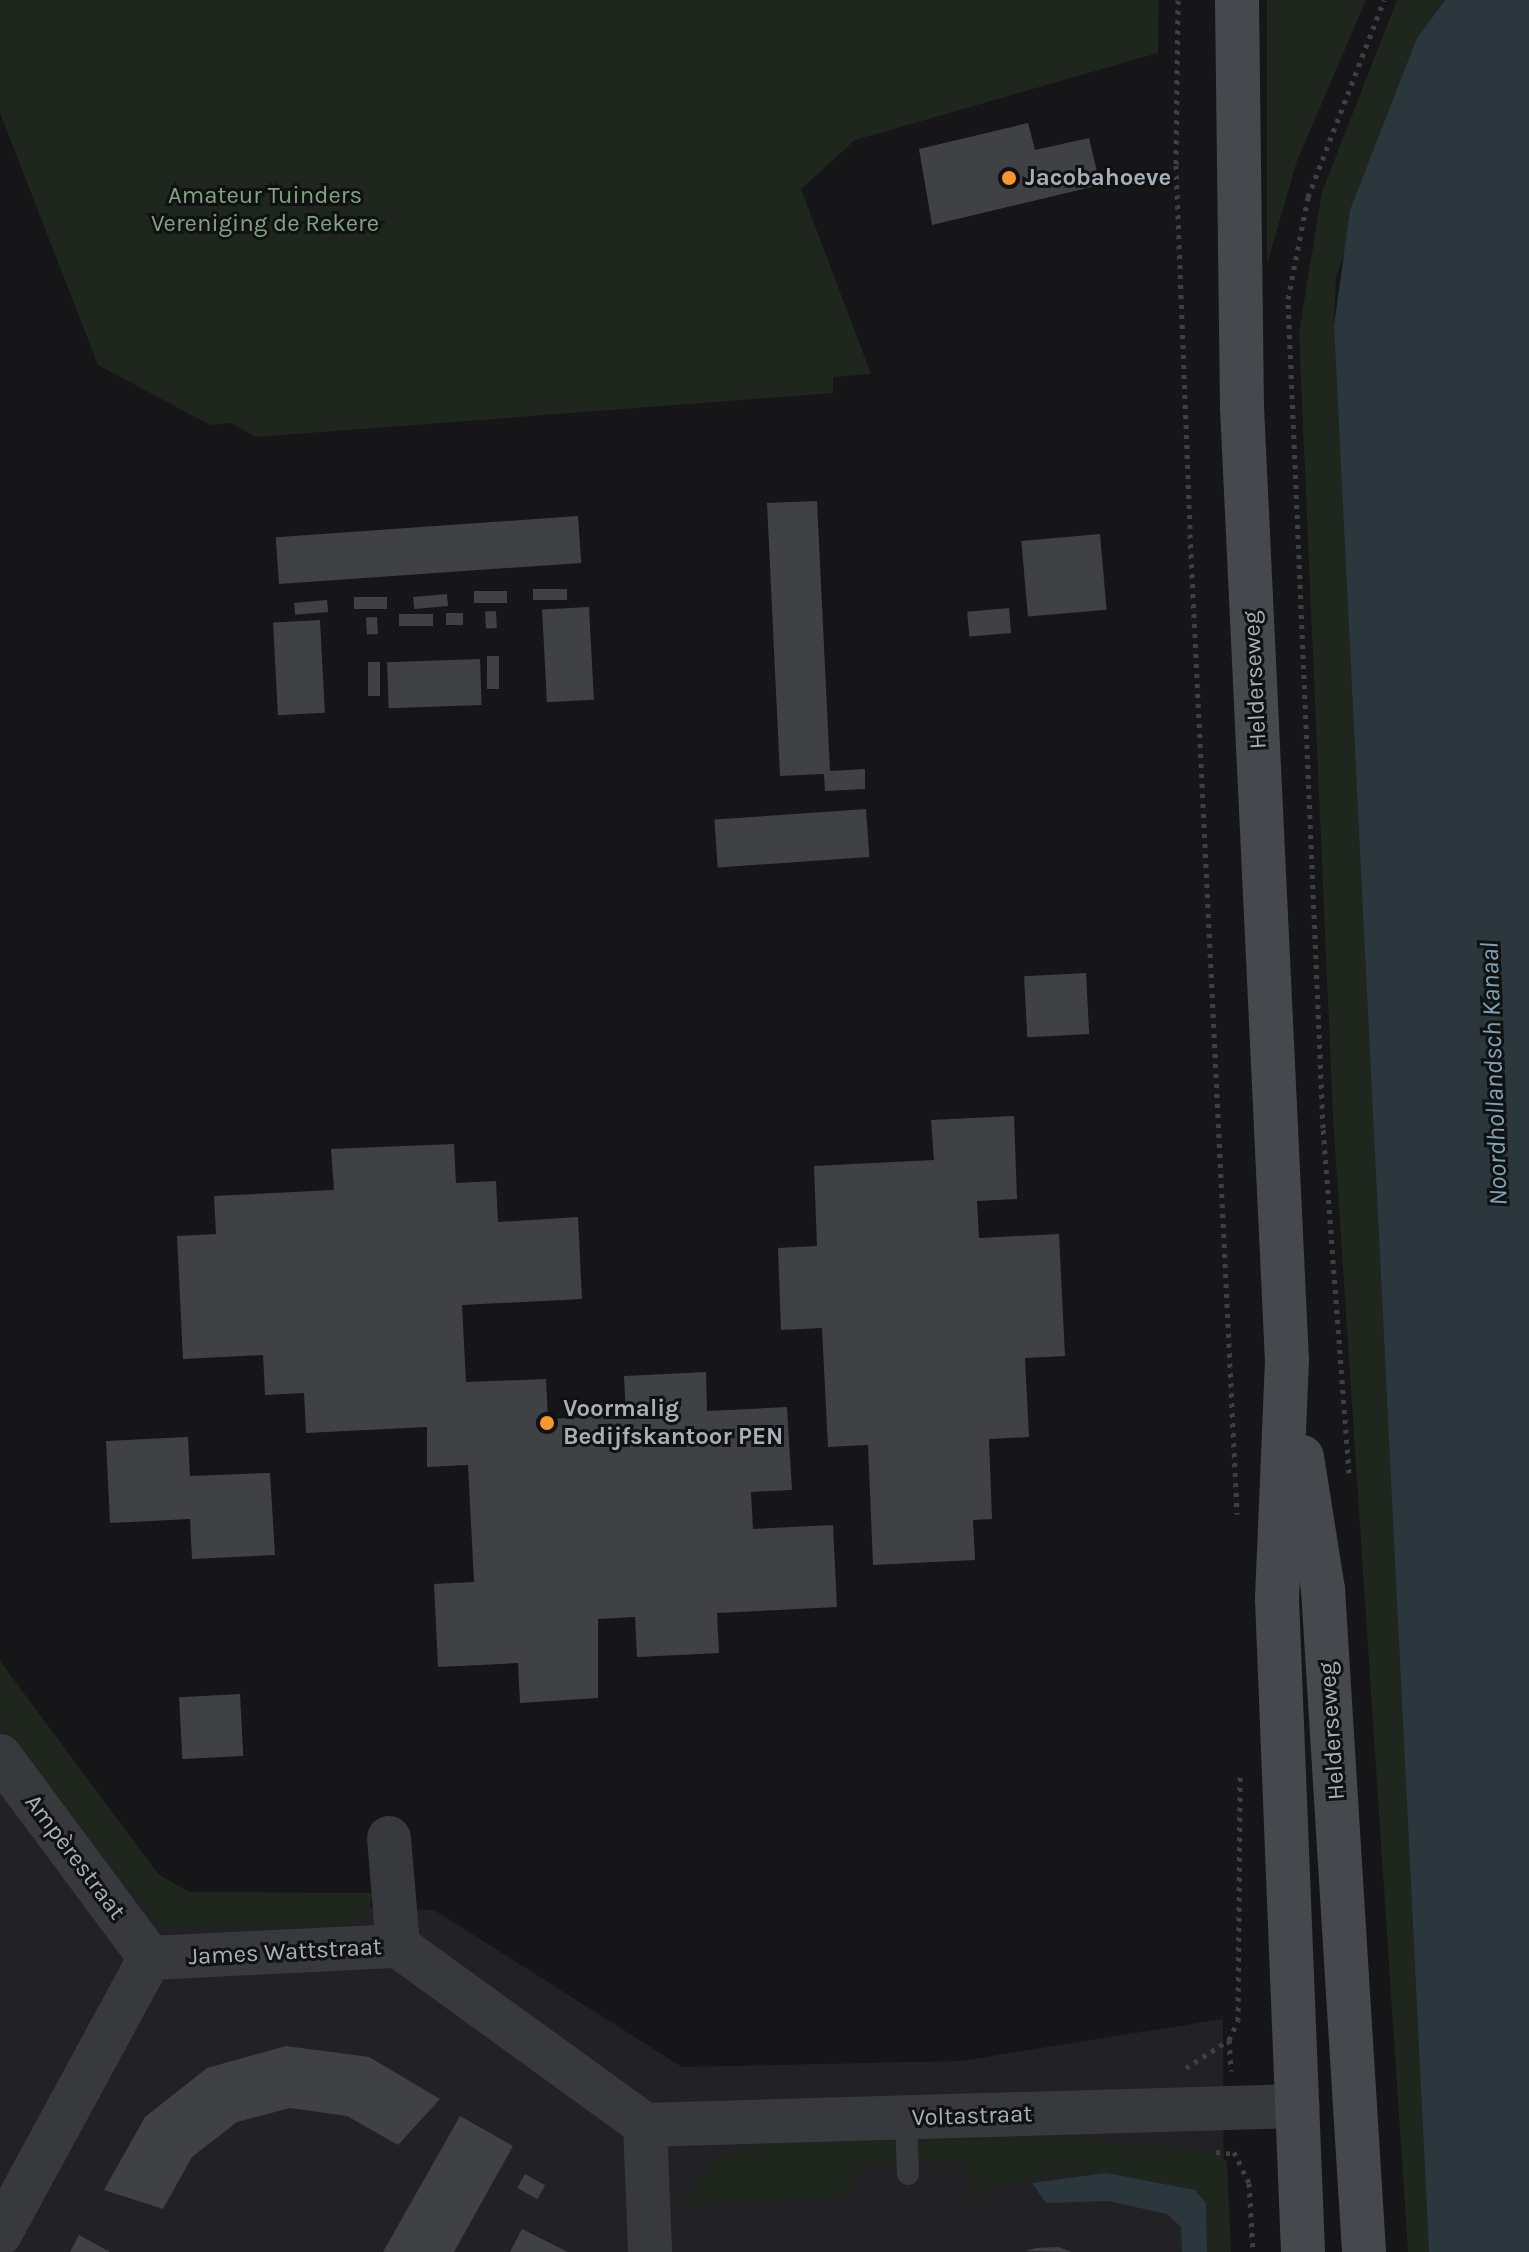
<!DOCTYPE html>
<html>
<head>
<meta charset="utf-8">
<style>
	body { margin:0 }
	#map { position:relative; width:1529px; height:2252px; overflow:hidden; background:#161618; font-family:Karla,sans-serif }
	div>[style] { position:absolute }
	.built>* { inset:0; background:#222225 }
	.green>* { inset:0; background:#1e261e }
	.water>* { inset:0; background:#2b373c }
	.building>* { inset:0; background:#404145; transform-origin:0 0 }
	.path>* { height:5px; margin-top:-2.5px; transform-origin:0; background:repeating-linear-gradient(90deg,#3d4044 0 4px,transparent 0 10px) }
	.lane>* { height:22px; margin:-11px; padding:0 11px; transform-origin:11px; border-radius:11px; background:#37393d }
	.street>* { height:44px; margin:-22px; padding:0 22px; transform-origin:22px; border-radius:22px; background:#37393d }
	.secondary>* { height:44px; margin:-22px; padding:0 22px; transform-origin:22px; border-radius:22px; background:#45484d }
	.dots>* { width:22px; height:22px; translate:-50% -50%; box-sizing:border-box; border:4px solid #111113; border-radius:50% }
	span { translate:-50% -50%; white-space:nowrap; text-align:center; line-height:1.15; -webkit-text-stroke:6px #111113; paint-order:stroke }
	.poi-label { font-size:24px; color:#a7afb8; font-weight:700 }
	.left { translate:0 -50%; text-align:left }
	.park-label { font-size:24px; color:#81a47e }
	.street-label { font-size:24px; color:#a7afb8 }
	.water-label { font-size:26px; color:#7da3b5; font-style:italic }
</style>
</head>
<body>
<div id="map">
	<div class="built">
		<div style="clip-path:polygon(0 1691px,151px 1896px,434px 1910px,682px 2067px,960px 2061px,1223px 2019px,1224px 2252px,0 2252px)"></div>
	</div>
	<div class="green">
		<div style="clip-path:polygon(0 0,1159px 0,1158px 53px,855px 140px,801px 189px,871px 374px,833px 377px,833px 393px,256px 437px,231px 423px,210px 425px,98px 365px,0 113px)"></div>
		<div style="clip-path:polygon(1267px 0,1366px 0,1297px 161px,1267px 264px)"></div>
		<div style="clip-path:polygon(1397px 0,1445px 0,1417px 38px,1336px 278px,1334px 326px,1429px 2252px,1408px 2252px,1333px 1117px,1299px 333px,1322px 192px)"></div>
		<div style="clip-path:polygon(0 1661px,158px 1874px,189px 1892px,374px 1893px,369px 1908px,354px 1923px,160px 1928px,0 1721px)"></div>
		<div style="clip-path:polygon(1075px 2140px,1207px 2151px,1227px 2161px,1231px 2252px,1207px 2252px,1206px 2203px,1195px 2190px,1106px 2173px,1042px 2176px,975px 2193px,965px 2163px,863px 2164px,845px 2196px,679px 2206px,716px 2161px,759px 2142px)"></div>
	</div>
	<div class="water">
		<div style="clip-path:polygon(1445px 0,1529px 0,1529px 2252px,1429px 2252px,1334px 326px,1350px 210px,1417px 38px)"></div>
		<div style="clip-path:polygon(1106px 2173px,1195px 2190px,1206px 2203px,1207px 2252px,1182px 2252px,1181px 2227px,1167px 2214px,1108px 2201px,1046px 2203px,1032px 2183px)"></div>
	</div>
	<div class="building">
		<div style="clip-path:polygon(1028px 123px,1035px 150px,1089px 138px,1100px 185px,932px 225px,919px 149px)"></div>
		<div style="clip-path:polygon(817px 501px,830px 771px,865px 769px,865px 789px,825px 791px,824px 774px,780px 776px,767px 503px)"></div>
		<div style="left:578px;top:516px;width:47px;height:303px;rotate:86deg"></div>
		<div style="left:1100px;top:534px;width:76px;height:79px;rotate:85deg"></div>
		<div style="left:567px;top:589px;width:11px;height:34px;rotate:90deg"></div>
		<div style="left:507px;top:591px;width:12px;height:33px;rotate:90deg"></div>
		<div style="left:447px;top:594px;width:12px;height:34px;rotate:85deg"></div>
		<div style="left:387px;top:597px;width:12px;height:33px;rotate:90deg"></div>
		<div style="left:327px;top:600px;width:12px;height:33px;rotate:85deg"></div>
		<div style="left:589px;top:607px;width:93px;height:47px;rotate:87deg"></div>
		<div style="left:1009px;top:608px;width:25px;height:42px;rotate:85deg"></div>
		<div style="left:496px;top:611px;width:17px;height:11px;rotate:87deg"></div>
		<div style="left:446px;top:613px;width:17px;height:12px"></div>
		<div style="left:433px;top:614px;width:12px;height:34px;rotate:90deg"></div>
		<div style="left:377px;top:617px;width:17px;height:11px;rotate:87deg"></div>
		<div style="left:320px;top:620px;width:93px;height:47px;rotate:87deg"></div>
		<div style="left:487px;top:656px;width:12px;height:33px"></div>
		<div style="left:480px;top:659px;width:46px;height:93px;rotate:88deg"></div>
		<div style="left:368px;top:662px;width:12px;height:34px"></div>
		<div style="left:866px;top:809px;width:48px;height:152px;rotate:86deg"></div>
		<div style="left:1086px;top:973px;width:61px;height:62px;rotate:87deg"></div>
		<div style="clip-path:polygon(1014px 1116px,1017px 1199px,977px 1201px,979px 1238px,1059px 1234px,1065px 1356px,1025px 1358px,1029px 1437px,989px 1439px,992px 1519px,973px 1520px,975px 1560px,873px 1565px,868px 1445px,828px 1447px,822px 1328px,781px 1330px,778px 1248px,817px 1246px,814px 1166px,934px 1160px,931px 1120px)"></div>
		<div style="clip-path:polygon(454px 1144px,456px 1183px,496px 1181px,498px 1222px,578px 1217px,582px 1299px,462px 1305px,466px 1382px,546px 1379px,548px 1419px,626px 1415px,624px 1376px,706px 1372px,707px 1411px,787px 1407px,792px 1490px,751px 1492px,753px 1529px,833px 1525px,837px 1607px,717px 1613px,719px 1653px,637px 1657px,635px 1617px,598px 1619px,598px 1698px,520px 1703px,518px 1663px,438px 1667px,434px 1584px,474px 1582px,468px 1465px,427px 1467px,427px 1427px,306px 1433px,304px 1393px,265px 1395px,263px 1355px,183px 1359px,177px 1236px,216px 1234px,214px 1196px,334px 1190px,331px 1149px)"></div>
		<div style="clip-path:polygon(188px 1437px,190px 1476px,270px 1473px,275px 1555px,192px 1559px,190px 1519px,110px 1523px,106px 1441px)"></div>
		<div style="left:240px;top:1694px;width:62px;height:61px;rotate:87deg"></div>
		<div style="clip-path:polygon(286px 2046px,369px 2057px,440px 2099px,398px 2145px,347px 2116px,290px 2108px,237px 2122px,192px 2157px,163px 2209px,104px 2190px,145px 2117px,207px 2068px)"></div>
		<div style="clip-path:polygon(460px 2116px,513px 2146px,454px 2252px,383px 2252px)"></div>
		<div style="left:525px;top:2174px;width:23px;height:16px;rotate:29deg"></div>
		<div style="clip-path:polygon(522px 2229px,568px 2252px,510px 2252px)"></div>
		<div style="clip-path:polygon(79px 2235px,110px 2252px,70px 2252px)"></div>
		<div style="clip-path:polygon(1058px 2247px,1072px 2252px,1025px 2251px,1036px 2248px)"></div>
	</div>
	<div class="path">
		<div style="left:1178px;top:0;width:165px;rotate:90.7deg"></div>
		<div style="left:1176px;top:165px;width:369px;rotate:87.8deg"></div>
		<div style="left:1190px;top:534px;width:981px;rotate:87.25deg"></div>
		<div style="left:1349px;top:1473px;width:346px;rotate:-94.3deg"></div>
		<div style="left:1323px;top:1128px;width:830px;rotate:-92.42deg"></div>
		<div style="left:1288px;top:299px;width:104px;rotate:-78.9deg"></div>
		<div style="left:1308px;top:197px;width:211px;rotate:-68.9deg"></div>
		<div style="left:1229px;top:2040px;width:31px;rotate:86deg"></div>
		<div style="left:1186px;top:2068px;width:51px;rotate:-33.1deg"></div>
		<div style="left:1229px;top:2040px;width:21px;rotate:-65deg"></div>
		<div style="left:1238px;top:2021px;width:245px;rotate:-89.5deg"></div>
		<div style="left:1216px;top:2152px;width:18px;rotate:6deg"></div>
		<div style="left:1234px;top:2152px;width:34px;rotate:64deg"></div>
		<div style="left:1249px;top:2183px;width:69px;rotate:86.7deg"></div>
	</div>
	<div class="lane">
		<div style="left:906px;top:2118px;width:56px;rotate:88deg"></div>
	</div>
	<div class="street">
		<div style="left:0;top:1756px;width:252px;rotate:53.4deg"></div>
		<div style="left:389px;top:1838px;width:108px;rotate:85.2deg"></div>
		<div style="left:645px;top:2125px;width:653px;rotate:-1.67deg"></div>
		<div style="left:0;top:2234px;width:314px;rotate:-61.5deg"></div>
		<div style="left:150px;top:1958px;width:248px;rotate:-2.8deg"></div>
		<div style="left:398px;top:1946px;width:305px;rotate:35.9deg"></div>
		<div style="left:645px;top:2125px;width:127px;rotate:87.7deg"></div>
	</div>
	<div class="secondary">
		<div style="left:1237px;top:0;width:407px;rotate:89.3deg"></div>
		<div style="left:1242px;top:407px;width:954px;rotate:87.3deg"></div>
		<div style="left:1287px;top:1360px;width:239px;rotate:92.4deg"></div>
		<div style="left:1277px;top:1599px;width:654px;rotate:87.72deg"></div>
		<div style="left:1302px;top:1457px;width:134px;rotate:81deg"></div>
		<div style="left:1323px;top:1589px;width:664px;rotate:86.46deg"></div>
	</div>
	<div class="dots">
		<div style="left:1009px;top:178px;background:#f8972e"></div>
		<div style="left:547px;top:1423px;background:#f8972e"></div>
	</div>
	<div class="poi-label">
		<span class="left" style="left:1025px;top:178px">Jacobahoeve</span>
		<span class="left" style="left:563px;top:1423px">Voormalig<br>Bedijfskantoor PEN</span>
	</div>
	<div class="park-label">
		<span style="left:265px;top:210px">Amateur Tuinders<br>Vereniging de Rekere</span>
	</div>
	<div class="street-label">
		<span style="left:1255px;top:680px;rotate:-93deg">Helderseweg</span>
		<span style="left:1332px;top:1731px;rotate:-94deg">Helderseweg</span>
		<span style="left:75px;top:1857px;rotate:53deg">Ampèrestraat</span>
		<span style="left:285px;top:1952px;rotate:-3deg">James Wattstraat</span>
		<span style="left:972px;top:2116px;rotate:-2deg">Voltastraat</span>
	</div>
	<div class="water-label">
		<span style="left:1494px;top:1074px;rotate:-92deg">Noordhollandsch Kanaal</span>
	</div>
</div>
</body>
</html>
